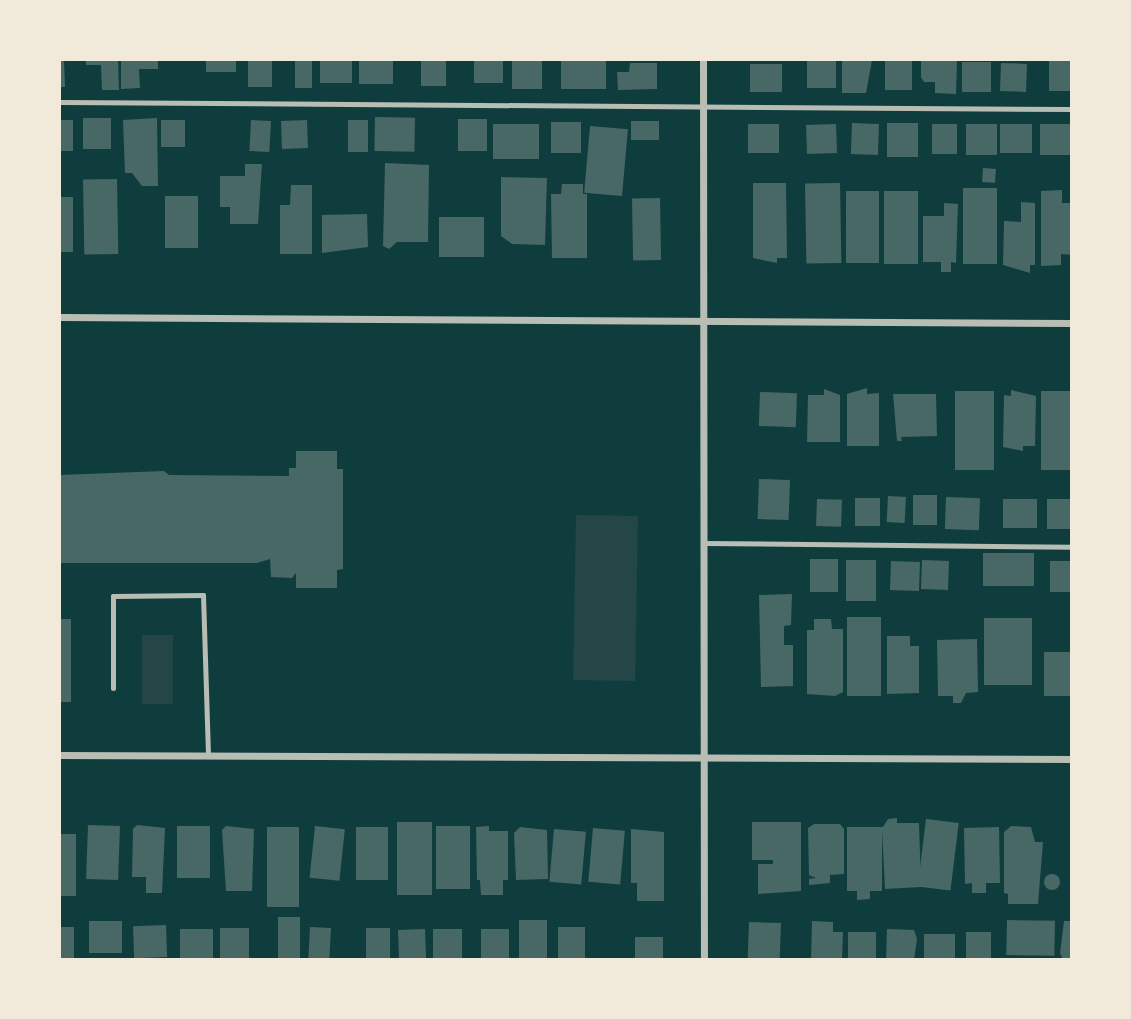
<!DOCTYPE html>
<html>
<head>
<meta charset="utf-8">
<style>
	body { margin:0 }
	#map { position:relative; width:1131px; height:1019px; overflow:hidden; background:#0f3d3e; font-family:Lato,sans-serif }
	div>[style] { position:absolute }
	.green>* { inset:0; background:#244646; transform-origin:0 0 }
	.building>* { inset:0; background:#486865; transform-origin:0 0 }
	.round { border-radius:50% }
	.service>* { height:5px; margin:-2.5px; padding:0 2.5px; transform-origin:2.5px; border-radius:2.5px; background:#b8beb3 }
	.minor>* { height:7px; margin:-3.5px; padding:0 3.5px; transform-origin:3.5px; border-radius:3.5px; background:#b8beb3 }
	span { translate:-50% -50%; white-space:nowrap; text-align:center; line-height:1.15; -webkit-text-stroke:5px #f1e9da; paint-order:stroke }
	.frame { position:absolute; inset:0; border:61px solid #f1e9da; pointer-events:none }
</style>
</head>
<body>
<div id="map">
	<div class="green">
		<div style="left:576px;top:515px;width:62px;height:165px;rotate:1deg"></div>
		<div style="left:142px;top:635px;width:31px;height:69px"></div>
	</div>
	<div class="building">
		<div style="clip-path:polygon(60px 60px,64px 60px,65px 87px,60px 87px)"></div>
		<div style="clip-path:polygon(86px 60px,118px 60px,119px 90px,102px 90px,101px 65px,86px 65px)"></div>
		<div style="clip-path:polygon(121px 60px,158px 60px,158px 69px,139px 69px,140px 88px,121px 89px)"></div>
		<div style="left:206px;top:60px;width:30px;height:12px"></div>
		<div style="left:295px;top:60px;width:17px;height:28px"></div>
		<div style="left:320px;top:60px;width:32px;height:23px"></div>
		<div style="left:359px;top:60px;width:34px;height:24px"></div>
		<div style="left:421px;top:60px;width:25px;height:26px"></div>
		<div style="left:474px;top:60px;width:29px;height:23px"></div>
		<div style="left:512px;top:60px;width:30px;height:29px"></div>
		<div style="left:561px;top:60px;width:45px;height:29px"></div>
		<div style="left:807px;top:60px;width:29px;height:28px"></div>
		<div style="clip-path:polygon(842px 60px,872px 60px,866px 93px,842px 93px)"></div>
		<div style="left:885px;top:60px;width:27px;height:30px"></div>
		<div style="clip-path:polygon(921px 60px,957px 60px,956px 94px,935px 93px,935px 82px,924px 82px,921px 77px)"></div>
		<div style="left:1049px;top:60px;width:23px;height:31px"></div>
		<div style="left:248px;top:61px;width:24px;height:26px"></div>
		<div style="left:991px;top:62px;width:30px;height:29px;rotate:90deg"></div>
		<div style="clip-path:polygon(630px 63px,657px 63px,657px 89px,618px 90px,617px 72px,629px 72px)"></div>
		<div style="left:1001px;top:63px;width:26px;height:28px;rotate:2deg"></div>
		<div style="left:750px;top:64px;width:32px;height:28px"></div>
		<div style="left:375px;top:117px;width:40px;height:34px;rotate:1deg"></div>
		<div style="left:83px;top:118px;width:28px;height:31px"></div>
		<div style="clip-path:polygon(157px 118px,158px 186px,142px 186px,132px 173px,125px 173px,123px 120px)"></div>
		<div style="left:458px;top:119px;width:29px;height:32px"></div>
		<div style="left:60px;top:120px;width:13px;height:31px"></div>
		<div style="left:185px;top:120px;width:27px;height:24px;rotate:90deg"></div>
		<div style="left:251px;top:120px;width:20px;height:31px;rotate:3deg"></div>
		<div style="left:307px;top:120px;width:28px;height:26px;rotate:88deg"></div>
		<div style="left:348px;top:120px;width:20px;height:32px"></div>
		<div style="left:631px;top:121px;width:28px;height:19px"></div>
		<div style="left:551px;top:122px;width:30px;height:31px"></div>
		<div style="left:852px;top:123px;width:27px;height:31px;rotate:2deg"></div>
		<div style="left:887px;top:123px;width:31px;height:34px"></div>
		<div style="left:493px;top:124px;width:46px;height:35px"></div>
		<div style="left:748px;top:124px;width:31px;height:29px"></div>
		<div style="left:836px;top:124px;width:29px;height:30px;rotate:88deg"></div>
		<div style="left:932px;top:124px;width:25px;height:30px"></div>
		<div style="left:966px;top:124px;width:31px;height:31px"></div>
		<div style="left:1000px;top:124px;width:32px;height:29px"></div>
		<div style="left:1040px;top:124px;width:32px;height:31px"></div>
		<div style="left:590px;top:126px;width:38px;height:67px;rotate:5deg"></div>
		<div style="clip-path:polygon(385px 163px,429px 165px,428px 242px,397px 242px,389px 249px,383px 246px)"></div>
		<div style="clip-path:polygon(245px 164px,262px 164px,258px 224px,230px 224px,230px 207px,220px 207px,220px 176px,245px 176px)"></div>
		<div style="left:983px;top:168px;width:13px;height:14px;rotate:4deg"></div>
		<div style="clip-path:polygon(501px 177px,547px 178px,545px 245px,512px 244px,501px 236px)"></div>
		<div style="left:117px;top:179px;width:75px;height:34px;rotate:89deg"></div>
		<div style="clip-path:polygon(753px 183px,786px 183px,787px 258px,777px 258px,777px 263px,753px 258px)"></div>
		<div style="left:840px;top:183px;width:80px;height:35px;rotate:89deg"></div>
		<div style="clip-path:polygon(562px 184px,583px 184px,583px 194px,587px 194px,587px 258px,552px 258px,551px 194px,561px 194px)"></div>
		<div style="clip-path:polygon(291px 185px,312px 185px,312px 254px,280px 254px,280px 205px,290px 205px)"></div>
		<div style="left:963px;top:188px;width:34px;height:76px"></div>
		<div style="clip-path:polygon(1062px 190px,1062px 203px,1071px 203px,1072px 255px,1061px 254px,1061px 265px,1041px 266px,1041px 191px)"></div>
		<div style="left:846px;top:191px;width:33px;height:72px"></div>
		<div style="left:884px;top:191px;width:34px;height:73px"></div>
		<div style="left:165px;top:196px;width:33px;height:52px"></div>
		<div style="left:60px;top:197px;width:13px;height:55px"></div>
		<div style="left:660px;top:198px;width:62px;height:28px;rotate:89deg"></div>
		<div style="clip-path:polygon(1021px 202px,1035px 203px,1035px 265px,1030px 265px,1030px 273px,1003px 265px,1004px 221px,1021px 222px)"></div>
		<div style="clip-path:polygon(944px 203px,958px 204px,956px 263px,951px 262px,951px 272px,941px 272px,941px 262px,923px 262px,923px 216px,944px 216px)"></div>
		<div style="clip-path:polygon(367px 214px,368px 247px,322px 253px,322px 215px)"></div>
		<div style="left:439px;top:217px;width:45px;height:40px"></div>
		<div style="clip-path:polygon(867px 388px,867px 394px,879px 393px,879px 446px,847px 446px,847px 394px)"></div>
		<div style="clip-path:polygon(824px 389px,840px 395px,840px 442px,807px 442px,808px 395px,824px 395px)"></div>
		<div style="clip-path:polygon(1011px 390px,1036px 396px,1035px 446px,1023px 446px,1023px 451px,1003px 447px,1004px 395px,1011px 396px)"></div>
		<div style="left:955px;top:391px;width:39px;height:79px"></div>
		<div style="left:1041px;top:391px;width:31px;height:79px"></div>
		<div style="left:760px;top:392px;width:37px;height:34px;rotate:2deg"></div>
		<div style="clip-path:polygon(893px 394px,936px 394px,937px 436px,901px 437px,902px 441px,897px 441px)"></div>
		<div style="clip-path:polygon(296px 451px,337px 451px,337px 469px,343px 469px,343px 569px,337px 570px,337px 588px,296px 588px,296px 573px,292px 578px,271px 577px,270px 559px,257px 563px,60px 563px,60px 475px,164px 471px,169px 475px,289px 476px,289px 468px,296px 468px)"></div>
		<div style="left:759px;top:479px;width:31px;height:40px;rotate:2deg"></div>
		<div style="left:913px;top:495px;width:24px;height:30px"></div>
		<div style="left:888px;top:496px;width:18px;height:26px;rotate:3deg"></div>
		<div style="left:946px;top:497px;width:34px;height:32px;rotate:2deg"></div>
		<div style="left:855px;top:498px;width:25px;height:28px"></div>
		<div style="left:817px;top:499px;width:25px;height:27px;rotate:2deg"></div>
		<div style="left:1003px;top:499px;width:34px;height:29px"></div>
		<div style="left:1047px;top:499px;width:25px;height:30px"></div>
		<div style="left:983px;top:553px;width:51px;height:33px"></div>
		<div style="left:810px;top:559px;width:28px;height:33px"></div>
		<div style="left:846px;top:560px;width:30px;height:41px"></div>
		<div style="left:922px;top:560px;width:27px;height:29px;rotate:2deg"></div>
		<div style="left:891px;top:561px;width:29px;height:29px;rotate:2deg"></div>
		<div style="left:1050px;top:561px;width:22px;height:31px"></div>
		<div style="clip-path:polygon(792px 594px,791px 625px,784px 626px,784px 645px,793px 645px,793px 686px,761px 687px,759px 595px)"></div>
		<div style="left:881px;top:617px;width:79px;height:34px;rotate:90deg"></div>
		<div style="left:984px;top:618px;width:48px;height:67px"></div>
		<div style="left:60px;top:619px;width:11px;height:83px"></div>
		<div style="clip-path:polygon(814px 619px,831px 619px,832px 629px,843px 629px,843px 692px,835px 696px,807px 694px,807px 630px,814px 630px)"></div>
		<div style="clip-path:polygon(887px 636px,910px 636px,910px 646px,919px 646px,919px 693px,887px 694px)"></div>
		<div style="clip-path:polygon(977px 639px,978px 692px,966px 693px,961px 703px,953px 703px,953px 696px,938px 696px,937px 640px)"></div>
		<div style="left:1044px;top:652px;width:28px;height:44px"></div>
		<div style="clip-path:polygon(897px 818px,897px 823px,919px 823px,921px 887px,885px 889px,882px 830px,882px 891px,870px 891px,870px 899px,857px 900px,857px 891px,847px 891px,847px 827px,883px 827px,888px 819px)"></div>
		<div style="left:926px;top:819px;width:33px;height:68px;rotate:7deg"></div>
		<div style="left:397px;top:822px;width:35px;height:73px"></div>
		<div style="clip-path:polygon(752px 822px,801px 822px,801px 891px,758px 894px,758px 864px,773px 864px,773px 860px,752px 860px)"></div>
		<div style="clip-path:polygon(814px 824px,840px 824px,844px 829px,844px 874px,830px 875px,830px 883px,809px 885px,809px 879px,816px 878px,809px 875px,808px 828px)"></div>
		<div style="left:88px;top:825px;width:32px;height:54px;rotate:2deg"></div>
		<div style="clip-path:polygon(137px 825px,165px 828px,162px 893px,146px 893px,146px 877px,132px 877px,133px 829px)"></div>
		<div style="left:177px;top:826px;width:33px;height:52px"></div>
		<div style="clip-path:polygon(226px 826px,254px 829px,252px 891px,226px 891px,222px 830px)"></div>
		<div style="left:315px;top:826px;width:30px;height:52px;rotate:6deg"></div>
		<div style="left:436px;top:826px;width:34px;height:63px"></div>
		<div style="clip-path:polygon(489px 826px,489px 831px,508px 831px,508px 880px,503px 880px,503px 895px,481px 895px,480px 880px,477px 880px,476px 827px)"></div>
		<div style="clip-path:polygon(1011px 826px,1031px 827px,1035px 842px,1043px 842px,1038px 904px,1008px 904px,1008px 894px,1004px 893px,1004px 832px)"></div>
		<div style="left:267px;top:827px;width:32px;height:80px"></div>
		<div style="left:356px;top:827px;width:32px;height:53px"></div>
		<div style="clip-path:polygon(520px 827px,547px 830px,548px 879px,516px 880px,514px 833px)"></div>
		<div style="clip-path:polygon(999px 827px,1000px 883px,986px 883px,986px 893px,972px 893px,972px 883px,965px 884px,964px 828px)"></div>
		<div style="left:593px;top:828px;width:32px;height:54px;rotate:5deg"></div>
		<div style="left:554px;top:829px;width:32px;height:53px;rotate:5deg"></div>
		<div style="clip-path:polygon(631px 829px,664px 832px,664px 901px,637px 901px,637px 883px,631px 883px)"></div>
		<div style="left:60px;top:834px;width:16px;height:62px"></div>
		<div class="round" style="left:1044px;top:874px;width:16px;height:16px"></div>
		<div style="left:300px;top:917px;width:41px;height:22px;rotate:90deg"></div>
		<div style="left:519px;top:920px;width:28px;height:38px"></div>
		<div style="left:1007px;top:920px;width:48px;height:35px;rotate:1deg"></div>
		<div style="left:122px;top:921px;width:32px;height:33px;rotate:90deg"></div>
		<div style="clip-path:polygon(812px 921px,833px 922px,833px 932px,843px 932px,842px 960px,811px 960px)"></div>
		<div style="clip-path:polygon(1064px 921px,1072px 921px,1072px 960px,1063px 960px,1060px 953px)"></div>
		<div style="left:749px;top:922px;width:32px;height:38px;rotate:2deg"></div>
		<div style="left:166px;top:925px;width:32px;height:33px;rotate:88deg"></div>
		<div style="left:60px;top:927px;width:14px;height:31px"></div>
		<div style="left:310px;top:927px;width:21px;height:31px;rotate:3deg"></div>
		<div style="left:558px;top:927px;width:27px;height:31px"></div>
		<div style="left:220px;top:928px;width:29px;height:31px"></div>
		<div style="left:366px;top:928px;width:24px;height:30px"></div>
		<div style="left:180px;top:929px;width:33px;height:30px"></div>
		<div style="left:425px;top:929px;width:30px;height:27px;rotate:88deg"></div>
		<div style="left:433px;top:929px;width:29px;height:30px"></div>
		<div style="left:481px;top:929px;width:28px;height:30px"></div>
		<div style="clip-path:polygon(887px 929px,914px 930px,917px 939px,914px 960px,886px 960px)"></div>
		<div style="left:876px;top:932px;width:28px;height:28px;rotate:90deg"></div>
		<div style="left:966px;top:932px;width:25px;height:28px"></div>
		<div style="left:924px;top:934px;width:31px;height:26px"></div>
		<div style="left:663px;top:937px;width:23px;height:28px;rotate:90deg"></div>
	</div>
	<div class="service">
		<div style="left:60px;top:102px;width:1012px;rotate:0.4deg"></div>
		<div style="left:704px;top:543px;width:368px;rotate:0.6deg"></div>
		<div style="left:113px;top:688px;width:92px;rotate:-90deg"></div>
		<div style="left:113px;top:596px;width:90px;rotate:-0.6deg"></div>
		<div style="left:203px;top:595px;width:160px;rotate:88.2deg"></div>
	</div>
	<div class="minor">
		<div style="left:703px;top:60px;width:900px;rotate:89.94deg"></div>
		<div style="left:60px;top:317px;width:1012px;rotate:0.34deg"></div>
		<div style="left:60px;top:755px;width:1012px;rotate:0.23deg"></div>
	</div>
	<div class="frame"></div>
</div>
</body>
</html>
